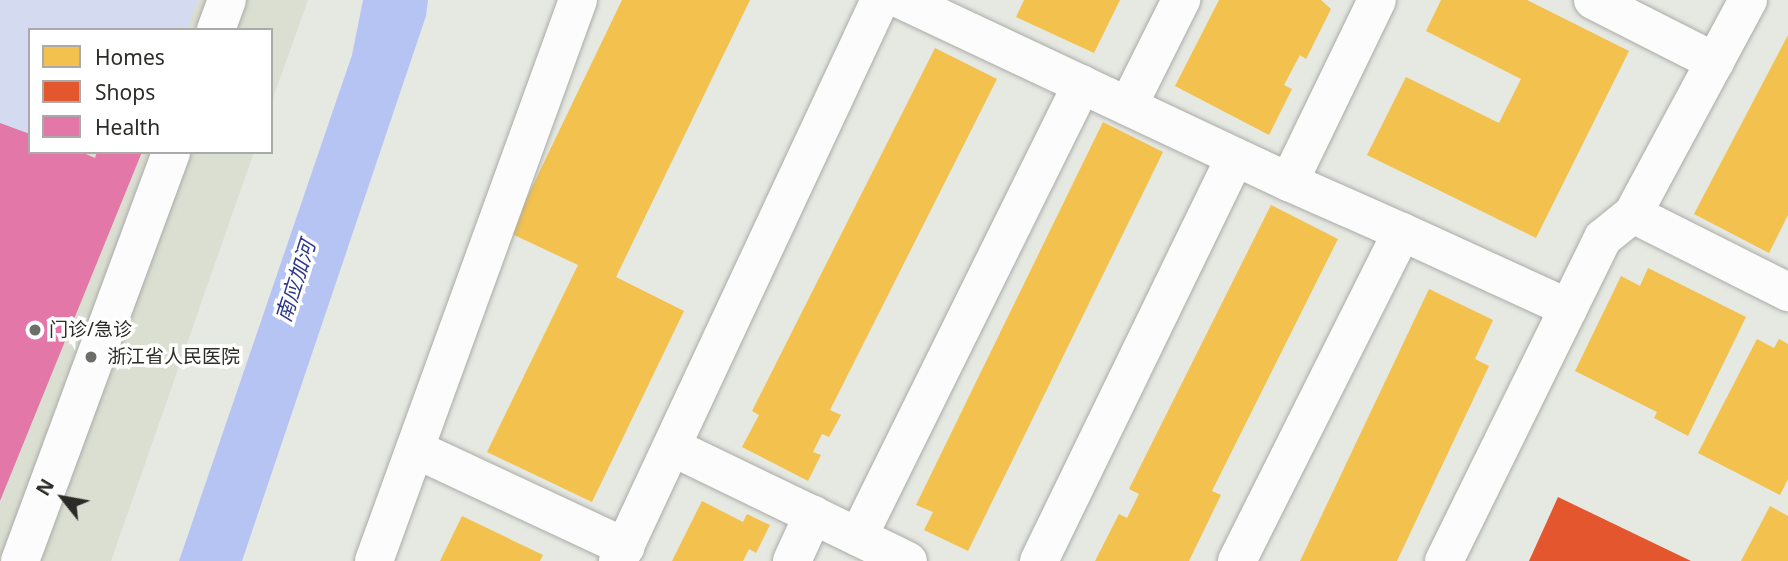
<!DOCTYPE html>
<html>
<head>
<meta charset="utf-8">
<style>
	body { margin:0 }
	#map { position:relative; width:1788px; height:561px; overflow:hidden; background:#e6e8e2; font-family:"Noto Sans","Noto Sans SC",sans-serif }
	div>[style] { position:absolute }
	.built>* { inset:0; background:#dbdfd2 }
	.green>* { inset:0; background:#d4dbf0 }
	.water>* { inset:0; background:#b6c4f4 }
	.homes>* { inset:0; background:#f2c14e }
	.shops>* { inset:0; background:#e4572e }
	.health>* { inset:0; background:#e377a8 }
	.roads { filter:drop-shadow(0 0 2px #aaaca7) drop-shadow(0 0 2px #aaaca7) }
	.minor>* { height:38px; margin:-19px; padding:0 19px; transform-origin:19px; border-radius:19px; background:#fbfcfb }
	.dots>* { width:19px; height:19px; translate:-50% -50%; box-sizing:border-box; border:4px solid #fff; border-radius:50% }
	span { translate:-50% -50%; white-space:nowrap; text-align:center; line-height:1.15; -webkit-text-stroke:7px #fff; paint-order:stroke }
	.poi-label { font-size:19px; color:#2b2c28 }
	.left { translate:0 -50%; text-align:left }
	.water-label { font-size:21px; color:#2e398b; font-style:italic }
	.legend { position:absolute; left:28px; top:28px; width:245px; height:126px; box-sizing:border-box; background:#fff; border:2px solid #aaaba9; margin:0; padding:9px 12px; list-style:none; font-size:21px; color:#2b2c28 }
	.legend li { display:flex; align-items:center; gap:14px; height:35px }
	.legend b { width:35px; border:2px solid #aaaba9 }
	.north { position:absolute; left:28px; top:463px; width:70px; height:70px; -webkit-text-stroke:5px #fff; paint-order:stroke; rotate:301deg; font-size:19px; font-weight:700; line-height:28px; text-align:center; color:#2b2c28 }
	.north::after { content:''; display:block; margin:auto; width:24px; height:32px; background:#2b2c28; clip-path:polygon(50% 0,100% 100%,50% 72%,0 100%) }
</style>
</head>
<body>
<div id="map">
	<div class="built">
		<div style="clip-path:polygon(0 0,308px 0,271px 104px,271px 30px,30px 30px,30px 152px,254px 152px,111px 561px,0 561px)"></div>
	</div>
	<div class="green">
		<div style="clip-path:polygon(0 0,198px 0,187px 30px,30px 30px,30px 134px,0 123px)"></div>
	</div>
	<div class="water">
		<div style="clip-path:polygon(363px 0,428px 0,426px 16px,242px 561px,179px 561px,352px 55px)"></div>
	</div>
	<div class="homes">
		<div style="clip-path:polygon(622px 0,750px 0,616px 277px,684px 311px,592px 502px,487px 452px,578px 265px,510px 233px)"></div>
		<div style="clip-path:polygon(1024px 0,1120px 0,1094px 53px,1016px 17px)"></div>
		<div style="clip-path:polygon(1219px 0,1321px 0,1331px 9px,1306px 59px,1300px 55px,1284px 85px,1292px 89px,1269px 135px,1175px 86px)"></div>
		<div style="clip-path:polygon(1441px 0,1527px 0,1629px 51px,1536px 238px,1367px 155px,1406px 77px,1499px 123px,1521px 79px,1426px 31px)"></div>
		<div style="clip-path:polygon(1788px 35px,1788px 215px,1769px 253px,1694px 214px)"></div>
		<div style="clip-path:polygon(935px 48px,997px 79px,830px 410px,841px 415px,829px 437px,822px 434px,813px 452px,821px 455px,808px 481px,742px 447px,759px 415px,752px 411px)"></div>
		<div style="clip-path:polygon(1103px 122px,1163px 152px,968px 551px,924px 530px,933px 512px,916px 505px)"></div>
		<div style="clip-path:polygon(1271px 205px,1338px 239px,1212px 491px,1221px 495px,1189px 561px,1095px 561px,1119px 514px,1127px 518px,1139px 494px,1129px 489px)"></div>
		<div style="clip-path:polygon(1648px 268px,1746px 317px,1688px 436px,1654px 418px,1657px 412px,1575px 371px,1621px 276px,1640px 286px)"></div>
		<div style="clip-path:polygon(1429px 289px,1493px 320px,1475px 359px,1489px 366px,1397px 561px,1300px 561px)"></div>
		<div style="clip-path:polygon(1757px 339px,1774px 348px,1779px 339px,1788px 344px,1788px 479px,1780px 495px,1698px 453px)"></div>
		<div style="clip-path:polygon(702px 501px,743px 522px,747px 514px,770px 525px,756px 553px,749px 549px,743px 561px,672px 561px)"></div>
		<div style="clip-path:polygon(1770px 506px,1788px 516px,1788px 561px,1741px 561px)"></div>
		<div style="clip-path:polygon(462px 516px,543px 555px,540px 561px,440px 561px)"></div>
	</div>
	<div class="shops">
		<div style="clip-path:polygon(1558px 497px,1691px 561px,1529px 561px)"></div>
	</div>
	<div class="health">
		<div style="clip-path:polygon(0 123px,30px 134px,30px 152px,81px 152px,95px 158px,97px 152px,142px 152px,0 501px)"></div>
	</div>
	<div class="roads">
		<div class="minor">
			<div style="left:902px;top:0;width:428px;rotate:25.2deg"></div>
			<div style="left:1593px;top:0;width:137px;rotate:26.9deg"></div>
			<div style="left:1748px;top:0;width:243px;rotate:118.3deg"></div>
			<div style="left:1633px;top:214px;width:174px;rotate:26.7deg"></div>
			<div style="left:216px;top:30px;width:32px;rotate:-70deg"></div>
			<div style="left:1128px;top:106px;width:119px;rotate:-63.4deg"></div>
			<div style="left:1402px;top:232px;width:183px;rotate:24.6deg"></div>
			<div style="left:672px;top:447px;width:262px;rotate:25.8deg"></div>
			<div style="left:417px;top:450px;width:230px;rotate:25deg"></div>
			<div style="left:858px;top:537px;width:505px;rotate:-63.69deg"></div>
			<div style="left:20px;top:561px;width:436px;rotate:-69.7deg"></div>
			<div style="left:374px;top:561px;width:597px;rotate:-70.02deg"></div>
			<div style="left:618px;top:561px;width:619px;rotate:-64.97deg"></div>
			<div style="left:792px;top:561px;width:51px;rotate:-65.5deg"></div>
			<div style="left:1039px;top:561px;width:449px;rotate:-64.1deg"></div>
			<div style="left:1237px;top:561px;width:368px;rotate:-63.4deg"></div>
			<div style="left:1402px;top:232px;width:124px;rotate:-156.1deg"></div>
			<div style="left:1289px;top:182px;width:202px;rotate:-64.2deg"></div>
			<div style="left:1444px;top:561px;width:360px;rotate:-63.8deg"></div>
			<div style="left:1603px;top:238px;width:38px;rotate:-39deg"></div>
		</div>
	</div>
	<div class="dots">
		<div style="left:35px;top:330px;background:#6c6e69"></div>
		<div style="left:91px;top:357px;background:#6c6e69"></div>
	</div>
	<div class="poi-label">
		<span class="left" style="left:49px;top:330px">门诊/急诊</span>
		<span class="left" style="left:107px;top:357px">浙江省人民医院</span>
	</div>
	<div class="water-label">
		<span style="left:295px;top:281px;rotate:-72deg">南应加河</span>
	</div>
	<ul class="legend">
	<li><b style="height:19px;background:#f2c14e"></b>Homes</li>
	<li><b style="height:19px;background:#e4572e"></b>Shops</li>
	<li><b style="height:19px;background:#e377a8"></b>Health</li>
	</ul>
	<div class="north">N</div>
</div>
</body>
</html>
